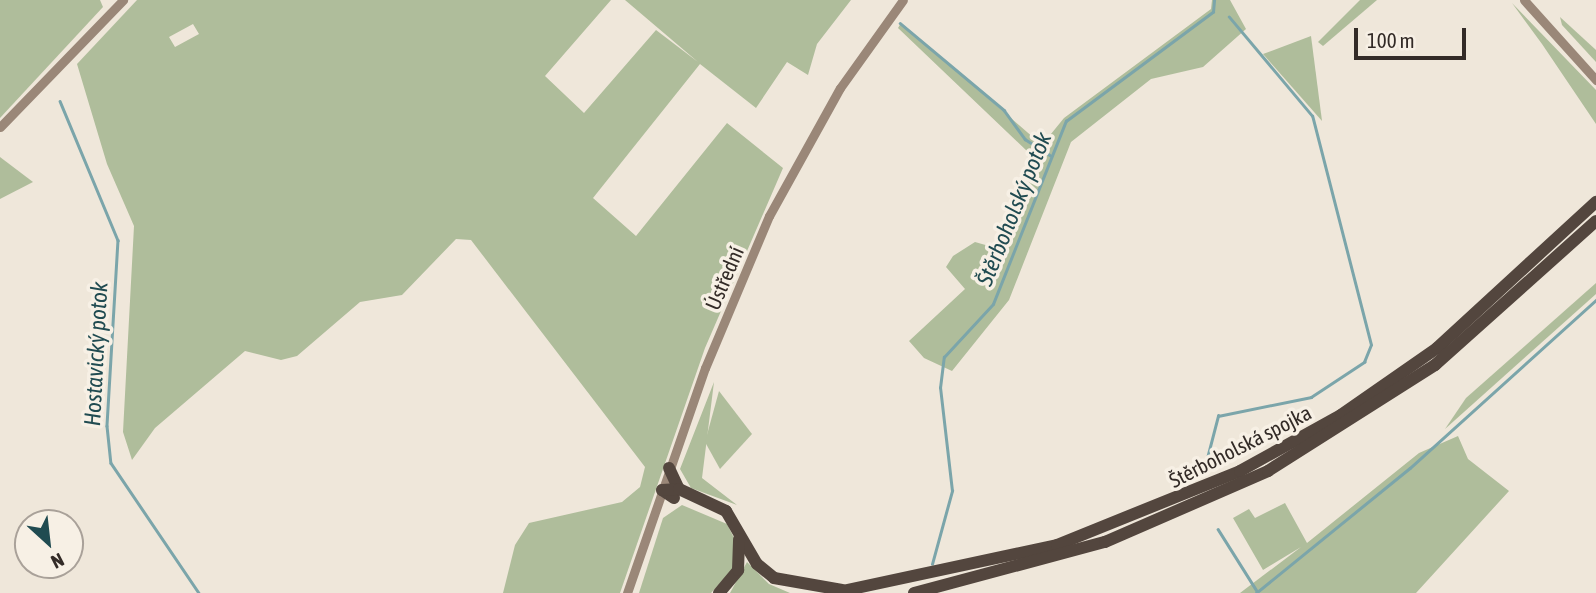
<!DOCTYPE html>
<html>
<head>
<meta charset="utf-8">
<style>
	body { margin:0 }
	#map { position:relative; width:1596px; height:593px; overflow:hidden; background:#efe7da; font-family:"Asap Condensed",sans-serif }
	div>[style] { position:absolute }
	.green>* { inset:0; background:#afbd9b }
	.stream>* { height:2.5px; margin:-1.25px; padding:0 1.25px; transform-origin:1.25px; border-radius:1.25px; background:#7ba5aa }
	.secondary>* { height:9px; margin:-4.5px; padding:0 4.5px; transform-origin:4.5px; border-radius:4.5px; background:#9a8778 }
	.highway>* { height:12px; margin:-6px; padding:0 6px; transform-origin:6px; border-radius:6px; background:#53463e }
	span { translate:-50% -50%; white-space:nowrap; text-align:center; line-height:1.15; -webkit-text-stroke:7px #f7f0e5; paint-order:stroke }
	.street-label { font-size:21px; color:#332b27 }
	.water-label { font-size:23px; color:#204b51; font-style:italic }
	.north { position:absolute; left:14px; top:509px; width:70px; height:70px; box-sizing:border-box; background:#f7f0e5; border:2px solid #a9a199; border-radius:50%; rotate:153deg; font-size:19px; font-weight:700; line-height:28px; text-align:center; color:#332b27 }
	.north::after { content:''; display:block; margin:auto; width:24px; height:32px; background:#204b51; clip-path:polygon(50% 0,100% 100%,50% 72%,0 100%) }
	.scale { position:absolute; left:1354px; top:28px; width:112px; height:32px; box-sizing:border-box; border:4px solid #332b27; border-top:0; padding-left:9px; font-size:21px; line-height:24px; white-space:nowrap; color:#332b27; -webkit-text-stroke:5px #f7f0e5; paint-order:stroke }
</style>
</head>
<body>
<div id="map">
	<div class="green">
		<div style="clip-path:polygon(0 0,100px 0,103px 7px,0 118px)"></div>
		<div style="clip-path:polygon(evenodd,137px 0,611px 0,545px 76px,584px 113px,656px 30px,698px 62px,625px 0,851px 0,817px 44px,808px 75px,787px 62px,756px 108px,700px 64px,593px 198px,636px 236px,727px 123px,783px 168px,705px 348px,620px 593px,503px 593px,515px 545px,529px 523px,622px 502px,640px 487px,645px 467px,471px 240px,456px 239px,402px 295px,360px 302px,297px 356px,281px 360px,245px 351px,155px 428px,132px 460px,123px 432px,134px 226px,107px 164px,77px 64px,137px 0,193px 24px,199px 34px,175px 47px,169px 37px,193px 24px)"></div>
		<div style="clip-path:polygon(1212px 0,1230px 0,1246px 29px,1203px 67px,1151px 79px,1071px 142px,1009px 300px,952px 371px,924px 358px,909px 341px,965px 289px,946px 267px,953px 256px,975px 242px,1003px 250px,1031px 184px,1026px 181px,1028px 152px,898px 28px,901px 23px,1042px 145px,1064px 118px,1211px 9px)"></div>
		<div style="clip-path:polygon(1360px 0,1377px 0,1323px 46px,1318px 42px)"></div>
		<div style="clip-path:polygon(1512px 3px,1596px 90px,1596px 124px,1542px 44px)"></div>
		<div style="clip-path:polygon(1560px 17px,1596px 50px,1596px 62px,1562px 25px)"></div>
		<div style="clip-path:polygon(1311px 36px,1322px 121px,1263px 54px)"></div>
		<div style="clip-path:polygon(0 157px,33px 182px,0 199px)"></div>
		<div style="clip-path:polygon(1596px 283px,1596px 294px,1445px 429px,1466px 398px)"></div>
		<div style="clip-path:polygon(714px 382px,702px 478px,737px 505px,691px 488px,680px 469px)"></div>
		<div style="clip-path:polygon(719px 391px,752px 434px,720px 469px,705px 442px)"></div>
		<div style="clip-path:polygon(1458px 436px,1468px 459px,1509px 491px,1416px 593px,1240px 593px,1301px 547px,1263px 570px,1233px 518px,1249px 509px,1255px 518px,1285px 503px,1307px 543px,1419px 453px)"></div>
		<div style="clip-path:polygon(682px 505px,727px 524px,736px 542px,734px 568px,711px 593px,639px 593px,663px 518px)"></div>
		<div style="clip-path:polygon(747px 562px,769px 584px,790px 593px,730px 593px)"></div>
	</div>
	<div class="stream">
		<div style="left:900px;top:23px;width:136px;rotate:39.9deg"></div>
		<div style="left:1004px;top:110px;width:36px;rotate:54deg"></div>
		<div style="left:1025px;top:139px;width:30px;rotate:33deg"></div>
		<div style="left:60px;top:101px;width:151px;rotate:67.4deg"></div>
		<div style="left:118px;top:240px;width:186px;rotate:93.4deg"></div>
		<div style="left:107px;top:426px;width:37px;rotate:84deg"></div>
		<div style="left:111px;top:463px;width:157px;rotate:55.9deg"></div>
		<div style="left:1206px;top:462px;width:48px;rotate:-75.4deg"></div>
		<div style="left:1218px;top:416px;width:95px;rotate:-11.5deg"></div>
		<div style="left:1311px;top:397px;width:64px;rotate:-33.4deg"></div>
		<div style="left:1364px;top:362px;width:18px;rotate:-68deg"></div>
		<div style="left:1371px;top:345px;width:236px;rotate:-104.4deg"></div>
		<div style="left:1312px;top:116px;width:129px;rotate:-130deg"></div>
		<div style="left:1218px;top:529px;width:73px;rotate:57.8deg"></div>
		<div style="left:932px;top:564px;width:76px;rotate:-74.7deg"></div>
		<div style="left:952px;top:491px;width:104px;rotate:-96.6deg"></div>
		<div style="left:940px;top:388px;width:31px;rotate:-83deg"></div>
		<div style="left:944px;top:357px;width:72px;rotate:-47.2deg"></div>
		<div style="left:993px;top:304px;width:197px;rotate:-68.3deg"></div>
		<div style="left:1066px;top:121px;width:183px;rotate:-36.6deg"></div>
		<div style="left:1213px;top:12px;width:12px;rotate:-85deg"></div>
		<div style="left:1256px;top:593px;width:198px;rotate:-39.1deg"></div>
		<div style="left:1410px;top:468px;width:251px;rotate:-42.1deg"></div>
	</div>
	<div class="secondary">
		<div style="left:1524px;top:0;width:108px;rotate:48deg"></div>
		<div style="left:0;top:127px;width:177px;rotate:-45.9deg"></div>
		<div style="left:627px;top:593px;width:238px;rotate:-70.9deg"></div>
		<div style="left:705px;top:368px;width:165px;rotate:-67.2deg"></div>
		<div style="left:769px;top:216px;width:146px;rotate:-61deg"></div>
		<div style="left:840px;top:88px;width:108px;rotate:-54.4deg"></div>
	</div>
	<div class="highway">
		<div style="left:669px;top:468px;width:23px;rotate:65deg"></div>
		<div style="left:674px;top:498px;width:14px;rotate:-146deg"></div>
		<div style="left:662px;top:490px;width:17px;rotate:-3deg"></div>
		<div style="left:679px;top:489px;width:52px;rotate:25.1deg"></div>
		<div style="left:726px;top:511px;width:61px;rotate:59.7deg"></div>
		<div style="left:757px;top:564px;width:22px;rotate:39deg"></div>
		<div style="left:774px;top:578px;width:69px;rotate:10deg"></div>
		<div style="left:719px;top:593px;width:30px;rotate:-50deg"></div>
		<div style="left:738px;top:570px;width:31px;rotate:-88deg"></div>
		<div style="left:833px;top:593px;width:229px;rotate:-12.1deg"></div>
		<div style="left:1057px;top:545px;width:197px;rotate:-22deg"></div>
		<div style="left:1240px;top:471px;width:115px;rotate:-29deg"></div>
		<div style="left:1341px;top:415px;width:117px;rotate:-34.9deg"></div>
		<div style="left:1437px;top:348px;width:216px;rotate:-42.6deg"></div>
		<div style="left:914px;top:593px;width:198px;rotate:-15deg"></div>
		<div style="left:1105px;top:542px;width:178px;rotate:-23.5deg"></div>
		<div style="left:1268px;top:471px;width:198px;rotate:-32.4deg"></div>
		<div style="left:1435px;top:365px;width:216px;rotate:-41.8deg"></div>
	</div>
	<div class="street-label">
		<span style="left:724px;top:278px;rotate:-67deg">Ústřední</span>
		<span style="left:1240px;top:446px;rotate:-27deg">Štěrboholská spojka</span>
	</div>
	<div class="water-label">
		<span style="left:1014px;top:209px;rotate:-68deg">Štěrboholský potok</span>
		<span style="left:96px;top:354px;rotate:-87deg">Hostavický potok</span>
	</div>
	<div class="north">N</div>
	<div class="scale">100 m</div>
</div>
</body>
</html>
